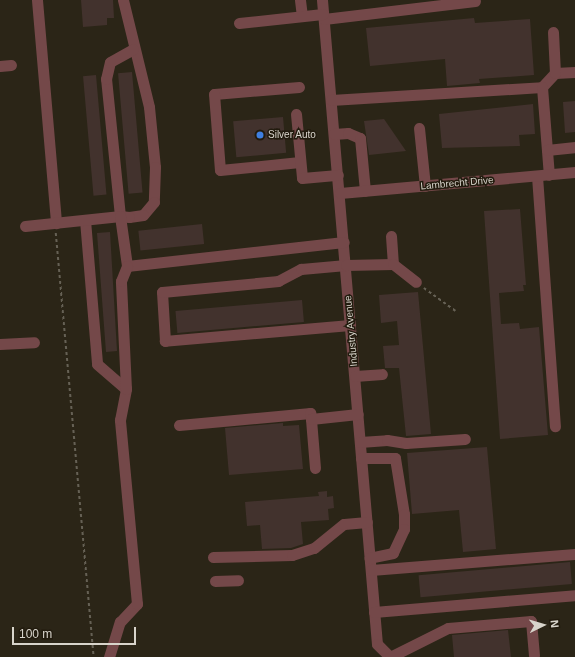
<!DOCTYPE html>
<html>
<head>
<meta charset="utf-8">
<style>
	body { margin:0 }
	#map { position:relative; width:575px; height:657px; overflow:hidden; background:#2b2517; font-family:Arial,sans-serif }
	div>[style] { position:absolute }
	.building>* { inset:0; background:#42322d; transform-origin:0 0 }
	.path>* { height:1.5px; margin-top:-0.75px; transform-origin:0; background:repeating-linear-gradient(90deg,#666155 0 3px,transparent 0 6px) }
	.minor>* { height:11px; margin:-5.5px; padding:0 5.5px; transform-origin:5.5px; border-radius:5.5px; background:#744849 }
	.dots>* { width:11px; height:11px; translate:-50% -50%; box-sizing:border-box; border:2px solid #221b0e; border-radius:50% }
	span { translate:-50% -50%; white-space:nowrap; text-align:center; line-height:1.15; -webkit-text-stroke:3px #221b0e; paint-order:stroke }
	.poi-label { font-size:10px; color:#d8d4cb }
	.left { translate:0 -50%; text-align:left }
	.street-label { font-size:10px; color:#d8d4cb }
	.north { position:absolute; left:523px; top:605px; width:40px; height:40px; -webkit-text-stroke:3px #221b0e; paint-order:stroke; rotate:85deg; font-size:11px; font-weight:700; line-height:16px; text-align:center; color:#d8d4cb }
	.north::after { content:''; display:block; margin:auto; width:14px; height:18px; background:#d8d4cb; clip-path:polygon(50% 0,100% 100%,50% 72%,0 100%) }
	.scale { position:absolute; left:12px; top:627px; width:124px; height:18px; box-sizing:border-box; border:2px solid #d8d4cb; border-top:0; padding-left:5px; font-size:12px; line-height:14px; white-space:nowrap; color:#d8d4cb; -webkit-text-stroke:3px #221b0e; paint-order:stroke }
</style>
</head>
<body>
<div id="map">
	<div class="building">
		<div style="clip-path:polygon(81px 0,113px 0,114px 18px,107px 18px,107px 25px,83px 27px)"></div>
		<div style="clip-path:polygon(474px 18px,475px 23px,530px 19px,534px 75px,479px 79px,480px 83px,447px 86px,445px 59px,370px 66px,366px 28px)"></div>
		<div style="left:132px;top:72px;width:121px;height:14px;rotate:85deg"></div>
		<div style="left:96px;top:75px;width:120px;height:13px;rotate:85deg"></div>
		<div style="clip-path:polygon(575px 101px,575px 132px,565px 133px,563px 102px)"></div>
		<div style="clip-path:polygon(533px 104px,535px 134px,519px 135px,520px 146px,442px 148px,439px 114px)"></div>
		<div style="left:283px;top:117px;width:36px;height:50px;rotate:85deg"></div>
		<div style="clip-path:polygon(384px 119px,406px 151px,369px 155px,364px 121px)"></div>
		<div style="clip-path:polygon(520px 209px,526px 285px,523px 285px,524px 291px,499px 293px,501px 324px,519px 323px,520px 329px,539px 327px,548px 435px,500px 439px,484px 211px)"></div>
		<div style="left:202px;top:224px;width:20px;height:64px;rotate:84deg"></div>
		<div style="clip-path:polygon(110px 232px,117px 351px,106px 352px,97px 233px)"></div>
		<div style="clip-path:polygon(418px 292px,431px 434px,406px 436px,399px 368px,385px 368px,383px 346px,399px 345px,397px 321px,381px 323px,379px 295px)"></div>
		<div style="left:302px;top:300px;width:22px;height:127px;rotate:85deg"></div>
		<div style="clip-path:polygon(283px 423px,283px 426px,299px 425px,303px 469px,229px 475px,225px 428px)"></div>
		<div style="clip-path:polygon(487px 447px,496px 549px,463px 552px,459px 510px,412px 514px,407px 453px)"></div>
		<div style="clip-path:polygon(327px 491px,327px 497px,333px 496px,334px 508px,328px 509px,329px 520px,301px 522px,303px 544px,291px 548px,262px 549px,260px 525px,247px 526px,245px 502px,319px 496px,318px 492px)"></div>
		<div style="left:570px;top:562px;width:22px;height:152px;rotate:85deg"></div>
		<div style="clip-path:polygon(508px 630px,511px 657px,454px 657px,452px 635px)"></div>
	</div>
	<div class="path">
		<div style="left:56px;top:233px;width:426px;rotate:84.9deg"></div>
		<div style="left:424px;top:288px;width:39px;rotate:36deg"></div>
	</div>
	<div class="minor">
		<div style="left:37px;top:0;width:224px;rotate:85.1deg"></div>
		<div style="left:123px;top:0;width:110px;rotate:76.3deg"></div>
		<div style="left:149px;top:107px;width:60px;rotate:84.3deg"></div>
		<div style="left:155px;top:167px;width:35px;rotate:92deg"></div>
		<div style="left:154px;top:202px;width:17px;rotate:130deg"></div>
		<div style="left:143px;top:215px;width:14px;rotate:172deg"></div>
		<div style="left:129px;top:217px;width:9px;rotate:-174deg"></div>
		<div style="left:120px;top:216px;width:138px;rotate:-95.8deg"></div>
		<div style="left:106px;top:79px;width:17px;rotate:-77deg"></div>
		<div style="left:110px;top:62px;width:26px;rotate:-29deg"></div>
		<div style="left:300px;top:0;width:16px;rotate:83deg"></div>
		<div style="left:322px;top:0;width:646px;rotate:85.12deg"></div>
		<div style="left:377px;top:644px;width:18px;rotate:45deg"></div>
		<div style="left:324px;top:19px;width:152px;rotate:-6.8deg"></div>
		<div style="left:239px;top:23px;width:84px;rotate:-6.1deg"></div>
		<div style="left:0;top:66px;width:11px;rotate:-5deg"></div>
		<div style="left:555px;top:73px;width:20px;rotate:-3deg"></div>
		<div style="left:299px;top:87px;width:85px;rotate:175.3deg"></div>
		<div style="left:214px;top:94px;width:76px;rotate:85.5deg"></div>
		<div style="left:220px;top:170px;width:80px;rotate:-5.7deg"></div>
		<div style="left:542px;top:87px;width:19px;rotate:-47deg"></div>
		<div style="left:555px;top:73px;width:41px;rotate:-92.8deg"></div>
		<div style="left:331px;top:100px;width:211px;rotate:-3.5deg"></div>
		<div style="left:542px;top:87px;width:88px;rotate:85.5deg"></div>
		<div style="left:296px;top:114px;width:64px;rotate:84.6deg"></div>
		<div style="left:302px;top:178px;width:36px;rotate:-5deg"></div>
		<div style="left:419px;top:128px;width:58px;rotate:84.1deg"></div>
		<div style="left:334px;top:134px;width:14px;rotate:-4deg"></div>
		<div style="left:348px;top:133px;width:13px;rotate:23deg"></div>
		<div style="left:360px;top:138px;width:53px;rotate:84.6deg"></div>
		<div style="left:547px;top:150px;width:28px;rotate:-6deg"></div>
		<div style="left:537px;top:176px;width:251px;rotate:85.9deg"></div>
		<div style="left:340px;top:193px;width:236px;rotate:-5.1deg"></div>
		<div style="left:85px;top:220px;width:144px;rotate:85.2deg"></div>
		<div style="left:97px;top:364px;width:38px;rotate:41deg"></div>
		<div style="left:25px;top:226px;width:96px;rotate:-6deg"></div>
		<div style="left:120px;top:216px;width:50px;rotate:82deg"></div>
		<div style="left:127px;top:266px;width:218px;rotate:-6.3deg"></div>
		<div style="left:391px;top:236px;width:28px;rotate:86deg"></div>
		<div style="left:350px;top:325px;width:186px;rotate:175.1deg"></div>
		<div style="left:165px;top:341px;width:49px;rotate:-93.5deg"></div>
		<div style="left:162px;top:292px;width:117px;rotate:-5.4deg"></div>
		<div style="left:278px;top:281px;width:26px;rotate:-28deg"></div>
		<div style="left:301px;top:269px;width:45px;rotate:-5.1deg"></div>
		<div style="left:346px;top:265px;width:47px;rotate:-1.2deg"></div>
		<div style="left:393px;top:264px;width:29px;rotate:38deg"></div>
		<div style="left:0;top:344px;width:34px;rotate:-3deg"></div>
		<div style="left:355px;top:376px;width:27px;rotate:-4deg"></div>
		<div style="left:179px;top:425px;width:132px;rotate:-5.2deg"></div>
		<div style="left:310px;top:413px;width:6px;rotate:81deg"></div>
		<div style="left:360px;top:442px;width:27px;rotate:-4deg"></div>
		<div style="left:387px;top:440px;width:19px;rotate:9deg"></div>
		<div style="left:406px;top:443px;width:59px;rotate:-3.9deg"></div>
		<div style="left:361px;top:458px;width:34px"></div>
		<div style="left:395px;top:458px;width:57px;rotate:80.9deg"></div>
		<div style="left:404px;top:514px;width:15px;rotate:90deg"></div>
		<div style="left:404px;top:529px;width:26px;rotate:115deg"></div>
		<div style="left:393px;top:553px;width:24px;rotate:168deg"></div>
		<div style="left:315px;top:468px;width:49px;rotate:-94.7deg"></div>
		<div style="left:311px;top:419px;width:47px;rotate:-6.1deg"></div>
		<div style="left:213px;top:557px;width:79px;rotate:-1.5deg"></div>
		<div style="left:292px;top:555px;width:23px;rotate:-18deg"></div>
		<div style="left:314px;top:548px;width:38px;rotate:-39deg"></div>
		<div style="left:344px;top:524px;width:23px;rotate:-5deg"></div>
		<div style="left:371px;top:570px;width:205px;rotate:-4.5deg"></div>
		<div style="left:215px;top:581px;width:23px;rotate:-2deg"></div>
		<div style="left:374px;top:612px;width:202px;rotate:-4.8deg"></div>
		<div style="left:109px;top:657px;width:37px;rotate:-73deg"></div>
		<div style="left:120px;top:622px;width:25px;rotate:-47deg"></div>
		<div style="left:137px;top:604px;width:185px;rotate:-95.3deg"></div>
		<div style="left:120px;top:420px;width:32px;rotate:-79deg"></div>
		<div style="left:126px;top:389px;width:108px;rotate:-92.7deg"></div>
		<div style="left:121px;top:281px;width:16px;rotate:-68deg"></div>
		<div style="left:390px;top:657px;width:65px;rotate:-26.6deg"></div>
		<div style="left:448px;top:628px;width:83px;rotate:-4.8deg"></div>
		<div style="left:531px;top:621px;width:34px;rotate:85deg"></div>
	</div>
	<div class="dots">
		<div style="left:260px;top:135px;background:#3f7fe0"></div>
	</div>
	<div class="poi-label">
		<span class="left" style="left:268px;top:135px">Silver Auto</span>
	</div>
	<div class="street-label">
		<span style="left:457px;top:183px;rotate:-5deg">Lambrecht Drive</span>
		<span style="left:351px;top:331px;rotate:-95deg">Industry Avenue</span>
	</div>
	<div class="north">N</div>
	<div class="scale">100 m</div>
</div>
</body>
</html>
